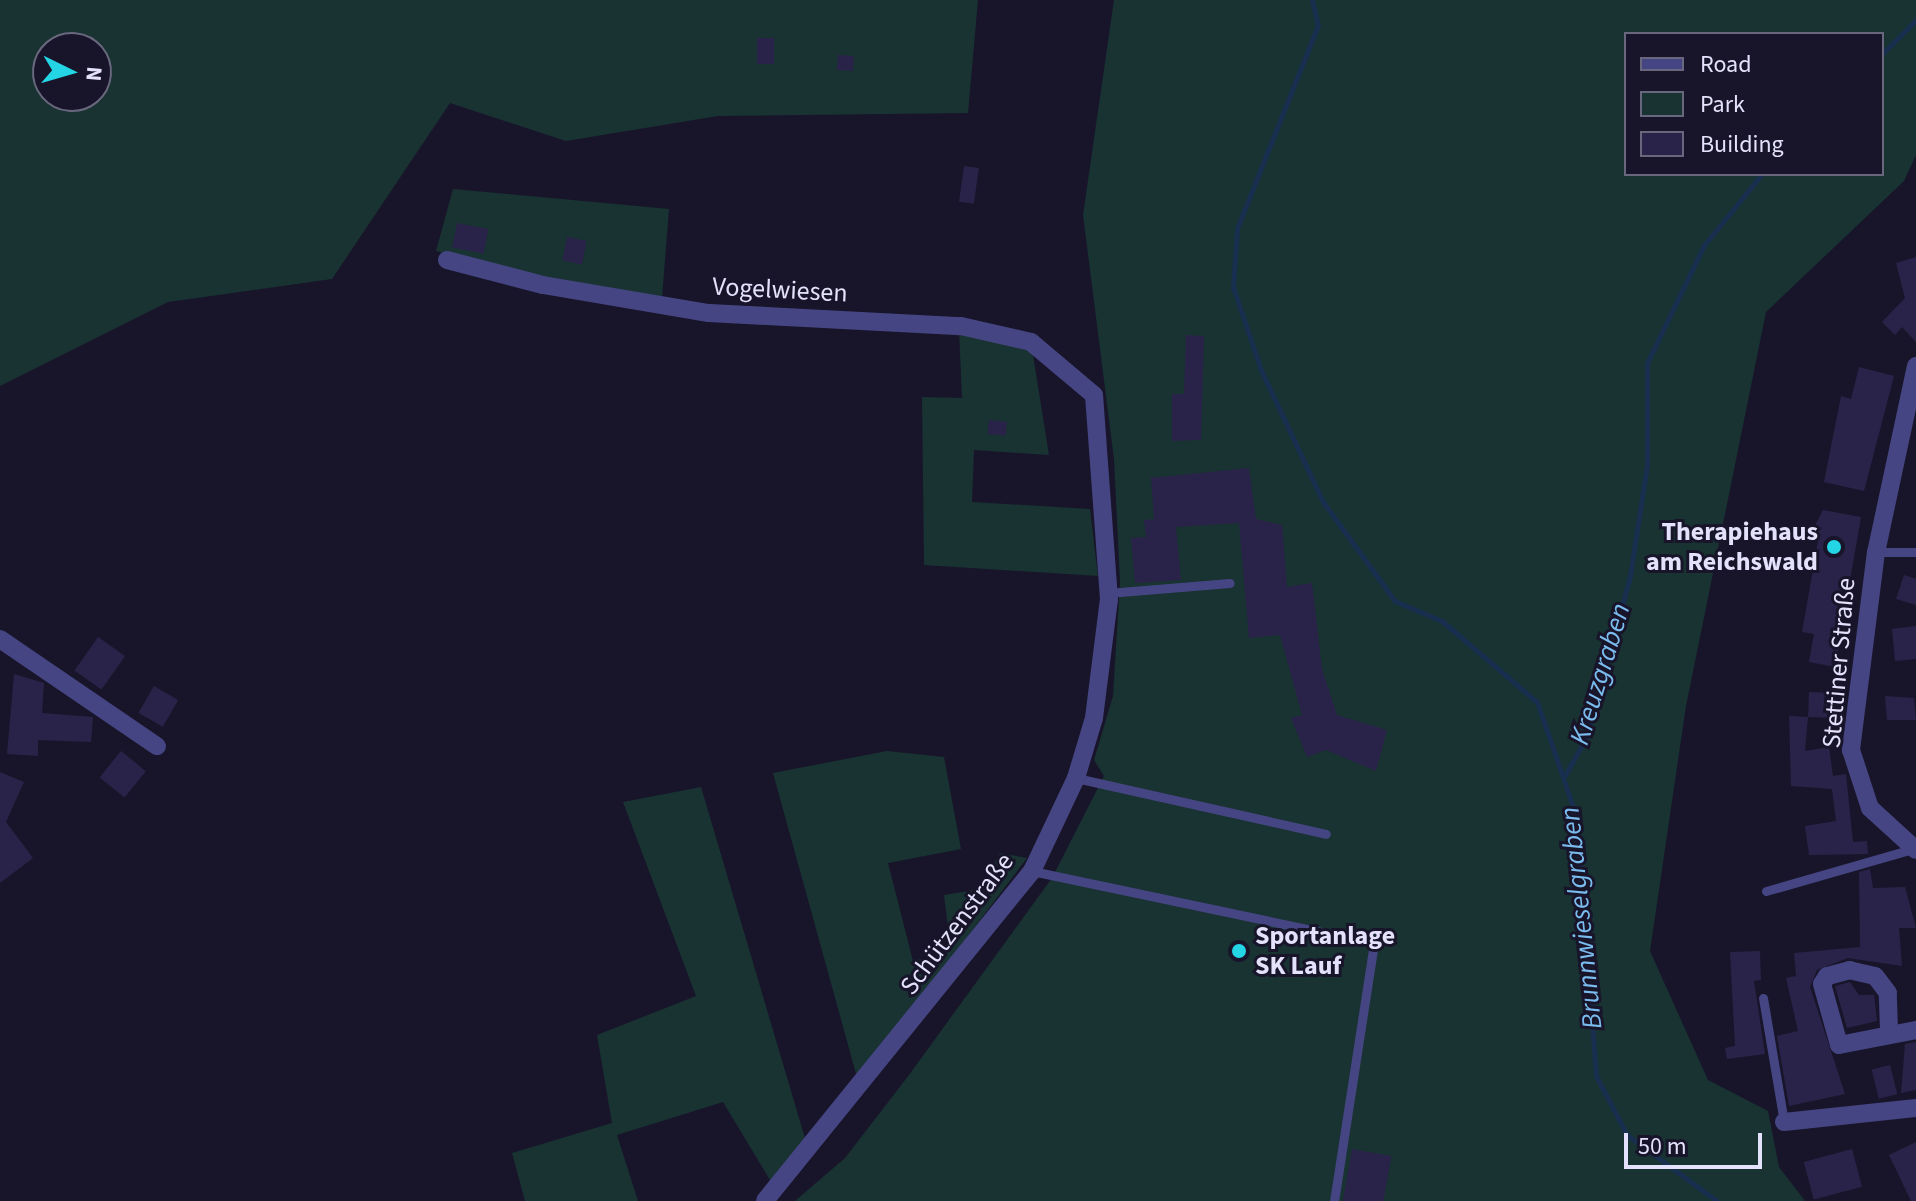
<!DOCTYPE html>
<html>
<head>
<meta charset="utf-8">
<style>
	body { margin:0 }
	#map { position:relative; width:1916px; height:1201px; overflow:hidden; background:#18152a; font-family:"Source Sans 3",sans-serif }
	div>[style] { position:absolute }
	.green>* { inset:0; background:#183332 }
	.stream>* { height:5px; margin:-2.5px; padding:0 2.5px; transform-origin:2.5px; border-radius:2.5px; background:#182f4f }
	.building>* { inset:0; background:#2a2349; transform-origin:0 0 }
	.service>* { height:9px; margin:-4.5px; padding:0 4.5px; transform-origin:4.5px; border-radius:4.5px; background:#464583 }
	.minor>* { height:18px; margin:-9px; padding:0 9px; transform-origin:9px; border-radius:9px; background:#464583 }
	.dots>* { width:22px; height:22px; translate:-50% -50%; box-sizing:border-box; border:4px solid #18152a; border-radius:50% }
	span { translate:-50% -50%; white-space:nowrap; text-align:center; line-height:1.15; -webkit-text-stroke:6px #18152a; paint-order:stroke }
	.street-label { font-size:26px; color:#e3e1fb }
	.poi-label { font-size:26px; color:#e3e1fb; font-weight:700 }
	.right { translate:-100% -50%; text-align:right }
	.left { translate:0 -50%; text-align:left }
	.water-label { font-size:28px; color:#7bbcef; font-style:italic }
	.legend { position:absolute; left:1624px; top:32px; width:260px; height:144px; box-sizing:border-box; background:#18152a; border:2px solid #69677e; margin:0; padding:10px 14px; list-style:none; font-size:24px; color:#e3e1fb }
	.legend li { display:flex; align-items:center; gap:16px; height:40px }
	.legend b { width:40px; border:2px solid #69677e }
	.north { position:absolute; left:32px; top:32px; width:80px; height:80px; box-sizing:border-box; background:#18152a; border:2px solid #69677e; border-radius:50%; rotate:95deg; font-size:22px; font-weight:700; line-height:32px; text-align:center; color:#e3e1fb }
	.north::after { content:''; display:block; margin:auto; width:28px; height:36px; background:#24d5e5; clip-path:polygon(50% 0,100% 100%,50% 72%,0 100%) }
	.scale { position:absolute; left:1624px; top:1133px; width:138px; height:36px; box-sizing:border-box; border:4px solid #e3e1fb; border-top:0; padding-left:10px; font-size:24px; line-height:28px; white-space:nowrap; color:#e3e1fb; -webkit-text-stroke:6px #18152a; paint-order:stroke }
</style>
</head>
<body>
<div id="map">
	<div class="green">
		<div style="clip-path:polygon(evenodd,0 0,978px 0,968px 113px,718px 116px,566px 141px,450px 103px,332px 279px,168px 302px,0 386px,0 0,48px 48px,96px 48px,96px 96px,48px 96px,48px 48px)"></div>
		<div style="clip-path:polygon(evenodd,1114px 0,1916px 0,1916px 155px,1904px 181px,1766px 312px,1686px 706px,1650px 951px,1708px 1080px,1768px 1111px,1779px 1167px,1805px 1201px,795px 1201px,845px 1158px,909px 1075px,1052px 878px,1104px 776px,1094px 760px,1113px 696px,1120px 582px,1114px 459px,1083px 215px,1114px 0,1626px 34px,1882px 34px,1882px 174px,1626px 174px,1626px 34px)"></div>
		<div style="clip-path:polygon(453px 189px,669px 209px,662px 298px,546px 281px,436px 251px)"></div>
		<div style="clip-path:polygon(959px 330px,1032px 349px,1049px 455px,974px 450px,972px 502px,1090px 509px,1098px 576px,924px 565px,922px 397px,962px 398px)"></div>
		<div style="clip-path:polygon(887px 751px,944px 757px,961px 849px,888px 863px,913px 961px,951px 951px,944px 895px,980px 889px,1000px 853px,1027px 858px,858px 1081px,773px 773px)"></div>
		<div style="clip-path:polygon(701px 787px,807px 1145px,773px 1185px,723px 1102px,617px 1135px,638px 1201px,525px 1201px,512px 1153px,612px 1123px,597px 1035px,696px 996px,623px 802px)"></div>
	</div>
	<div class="stream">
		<div style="left:1312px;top:0;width:26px;rotate:77deg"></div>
		<div style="left:1318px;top:25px;width:219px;rotate:111.7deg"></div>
		<div style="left:1237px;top:229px;width:58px;rotate:93.9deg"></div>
		<div style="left:1233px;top:287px;width:88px;rotate:71.4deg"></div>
		<div style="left:1261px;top:370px;width:146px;rotate:64.8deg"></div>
		<div style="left:1323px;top:502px;width:122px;rotate:54deg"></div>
		<div style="left:1395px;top:601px;width:51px;rotate:23.1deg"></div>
		<div style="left:1442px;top:621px;width:125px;rotate:40.5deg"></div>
		<div style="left:1537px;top:702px;width:120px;rotate:71deg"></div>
		<div style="left:1576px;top:815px;width:262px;rotate:85.6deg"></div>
		<div style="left:1596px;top:1076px;width:67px;rotate:62.3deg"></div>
		<div style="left:1627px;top:1135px;width:112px;rotate:36.3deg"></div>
		<div style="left:1882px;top:54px;width:48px;rotate:-45deg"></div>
		<div style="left:1565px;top:775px;width:43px;rotate:-60.4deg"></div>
		<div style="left:1586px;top:738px;width:168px;rotate:-74.8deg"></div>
		<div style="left:1630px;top:576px;width:112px;rotate:-81.3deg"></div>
		<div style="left:1647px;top:465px;width:102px;rotate:-90deg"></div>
		<div style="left:1647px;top:363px;width:131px;rotate:-64.2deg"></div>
		<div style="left:1704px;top:245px;width:92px;rotate:-50.8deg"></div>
	</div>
	<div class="building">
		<div style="left:757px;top:38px;width:17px;height:26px"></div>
		<div style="left:838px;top:55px;width:16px;height:15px;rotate:4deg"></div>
		<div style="left:964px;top:166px;width:15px;height:36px;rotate:8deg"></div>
		<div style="left:457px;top:223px;width:32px;height:25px;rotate:11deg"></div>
		<div style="left:567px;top:237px;width:20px;height:24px;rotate:11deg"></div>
		<div style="clip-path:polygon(1916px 257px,1916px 342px,1902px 327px,1895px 335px,1882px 322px,1905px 298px,1896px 263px)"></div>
		<div style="clip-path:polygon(1186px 335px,1204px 336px,1201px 440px,1172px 441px,1172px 394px,1184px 394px)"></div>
		<div style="clip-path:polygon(1859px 367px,1894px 376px,1864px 491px,1824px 482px,1841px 396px,1851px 399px)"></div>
		<div style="left:989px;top:420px;width:18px;height:14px;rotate:6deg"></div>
		<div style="clip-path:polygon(1249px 468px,1256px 519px,1282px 525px,1287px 587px,1312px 583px,1322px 669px,1337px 715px,1387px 730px,1376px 771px,1326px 750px,1307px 757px,1291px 718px,1302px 715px,1280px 635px,1249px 638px,1239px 523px,1176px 527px,1181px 580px,1135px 583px,1131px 538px,1146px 537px,1144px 520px,1154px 519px,1151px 478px)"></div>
		<div style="clip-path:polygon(1823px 510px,1861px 517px,1835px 667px,1809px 662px,1814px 634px,1802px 632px,1818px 541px,1808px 539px)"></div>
		<div style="clip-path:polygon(1904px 575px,1916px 579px,1916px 605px,1896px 599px)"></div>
		<div style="clip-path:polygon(1916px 626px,1916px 659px,1895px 661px,1892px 629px)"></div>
		<div style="left:98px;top:637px;width:33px;height:41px;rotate:35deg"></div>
		<div style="clip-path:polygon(14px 674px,44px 683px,42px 713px,93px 717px,91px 742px,38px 740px,38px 756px,7px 754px)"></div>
		<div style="left:154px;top:686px;width:28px;height:31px;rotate:30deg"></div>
		<div style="left:1809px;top:692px;width:23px;height:25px;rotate:2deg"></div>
		<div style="clip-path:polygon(1885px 696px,1914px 698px,1916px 720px,1887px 720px)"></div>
		<div style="clip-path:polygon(1789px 716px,1808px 717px,1805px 751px,1829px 747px,1833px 776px,1846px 774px,1853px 842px,1867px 841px,1868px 854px,1809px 855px,1805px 826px,1836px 821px,1832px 789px,1791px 786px)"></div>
		<div style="left:121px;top:751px;width:32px;height:34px;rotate:39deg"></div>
		<div style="clip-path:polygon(0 772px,24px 782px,6px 822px,33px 858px,0 883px)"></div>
		<div style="clip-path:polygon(1870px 869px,1873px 888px,1905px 887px,1916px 928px,1899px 928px,1902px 966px,1848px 958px,1817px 970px,1810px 987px,1845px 1094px,1789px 1106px,1777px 1036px,1798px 1031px,1786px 978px,1796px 976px,1794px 953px,1860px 947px,1859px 872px)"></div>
		<div style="clip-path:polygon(1760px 951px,1761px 980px,1754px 981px,1765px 1054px,1727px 1059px,1725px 1048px,1735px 1046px,1730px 952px)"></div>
		<div style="clip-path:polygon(1850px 982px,1859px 995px,1874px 995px,1877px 1021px,1847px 1028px,1835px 986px)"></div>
		<div style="clip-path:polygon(1916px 1042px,1916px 1090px,1901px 1093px,1905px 1044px)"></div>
		<div style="left:1890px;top:1065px;width:30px;height:19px;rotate:76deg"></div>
		<div style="clip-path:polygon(1916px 1142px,1916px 1201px,1911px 1201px,1889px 1155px)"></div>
		<div style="left:1352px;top:1149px;width:40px;height:53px;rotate:10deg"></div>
		<div style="left:1852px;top:1149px;width:39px;height:50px;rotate:75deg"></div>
	</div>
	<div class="service">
		<div style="left:1876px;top:552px;width:40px"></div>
		<div style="left:1108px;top:593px;width:122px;rotate:-4.7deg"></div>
		<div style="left:1076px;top:778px;width:256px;rotate:12.6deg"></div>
		<div style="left:1032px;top:871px;width:349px;rotate:11.9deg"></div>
		<div style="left:1374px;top:943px;width:261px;rotate:98.8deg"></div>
		<div style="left:1766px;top:891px;width:152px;rotate:-16deg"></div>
		<div style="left:1763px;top:998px;width:126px;rotate:80.4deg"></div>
	</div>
	<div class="minor">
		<div style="left:447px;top:260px;width:99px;rotate:14.6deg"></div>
		<div style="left:543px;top:285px;width:168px;rotate:9.6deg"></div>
		<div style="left:709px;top:313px;width:252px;rotate:3deg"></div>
		<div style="left:961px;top:326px;width:72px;rotate:12.9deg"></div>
		<div style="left:1031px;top:342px;width:82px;rotate:40.1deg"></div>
		<div style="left:1094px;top:395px;width:205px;rotate:85.8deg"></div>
		<div style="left:1109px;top:599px;width:120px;rotate:97.2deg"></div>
		<div style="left:1094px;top:718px;width:63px;rotate:106.7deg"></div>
		<div style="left:1076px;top:778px;width:103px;rotate:115.3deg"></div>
		<div style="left:1032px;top:871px;width:424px;rotate:129deg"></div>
		<div style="left:1916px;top:366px;width:190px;rotate:102.1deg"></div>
		<div style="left:1876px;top:552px;width:200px;rotate:97.2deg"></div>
		<div style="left:1851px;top:750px;width:61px;rotate:71.9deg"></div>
		<div style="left:1870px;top:808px;width:62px;rotate:42.4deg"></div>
		<div style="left:0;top:639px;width:190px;rotate:34.3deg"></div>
		<div style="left:1889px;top:1030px;width:37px;rotate:-92deg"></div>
		<div style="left:1888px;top:993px;width:21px;rotate:-127deg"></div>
		<div style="left:1875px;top:976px;width:26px;rotate:-167deg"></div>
		<div style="left:1850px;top:970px;width:24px;rotate:165deg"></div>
		<div style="left:1827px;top:976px;width:9px;rotate:122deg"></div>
		<div style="left:1822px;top:984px;width:63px;rotate:74.4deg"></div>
		<div style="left:1839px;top:1045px;width:78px;rotate:-11deg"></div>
		<div style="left:1784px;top:1122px;width:133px;rotate:-6.1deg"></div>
	</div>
	<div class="dots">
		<div style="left:1834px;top:547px;background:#24d5e5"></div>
		<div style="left:1239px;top:951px;background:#24d5e5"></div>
	</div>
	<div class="street-label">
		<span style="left:780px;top:290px;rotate:3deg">Vogelwiesen</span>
		<span style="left:1839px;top:663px;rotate:-85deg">Stettiner Straße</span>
		<span style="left:957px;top:924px;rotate:-53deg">Schützenstraße</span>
	</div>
	<div class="poi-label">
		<span class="right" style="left:1818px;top:547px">Therapiehaus<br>am Reichswald</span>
		<span class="left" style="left:1255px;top:951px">Sportanlage<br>SK Lauf</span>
	</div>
	<div class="water-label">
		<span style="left:1600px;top:674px;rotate:-73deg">Kreuzgraben</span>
		<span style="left:1581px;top:918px;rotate:-96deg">Brunnwieselgraben</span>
	</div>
	<ul class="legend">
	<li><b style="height:10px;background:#464583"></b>Road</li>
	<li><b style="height:22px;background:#183332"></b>Park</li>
	<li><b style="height:22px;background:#2a2349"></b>Building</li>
	</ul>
	<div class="north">N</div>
	<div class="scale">50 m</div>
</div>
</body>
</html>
